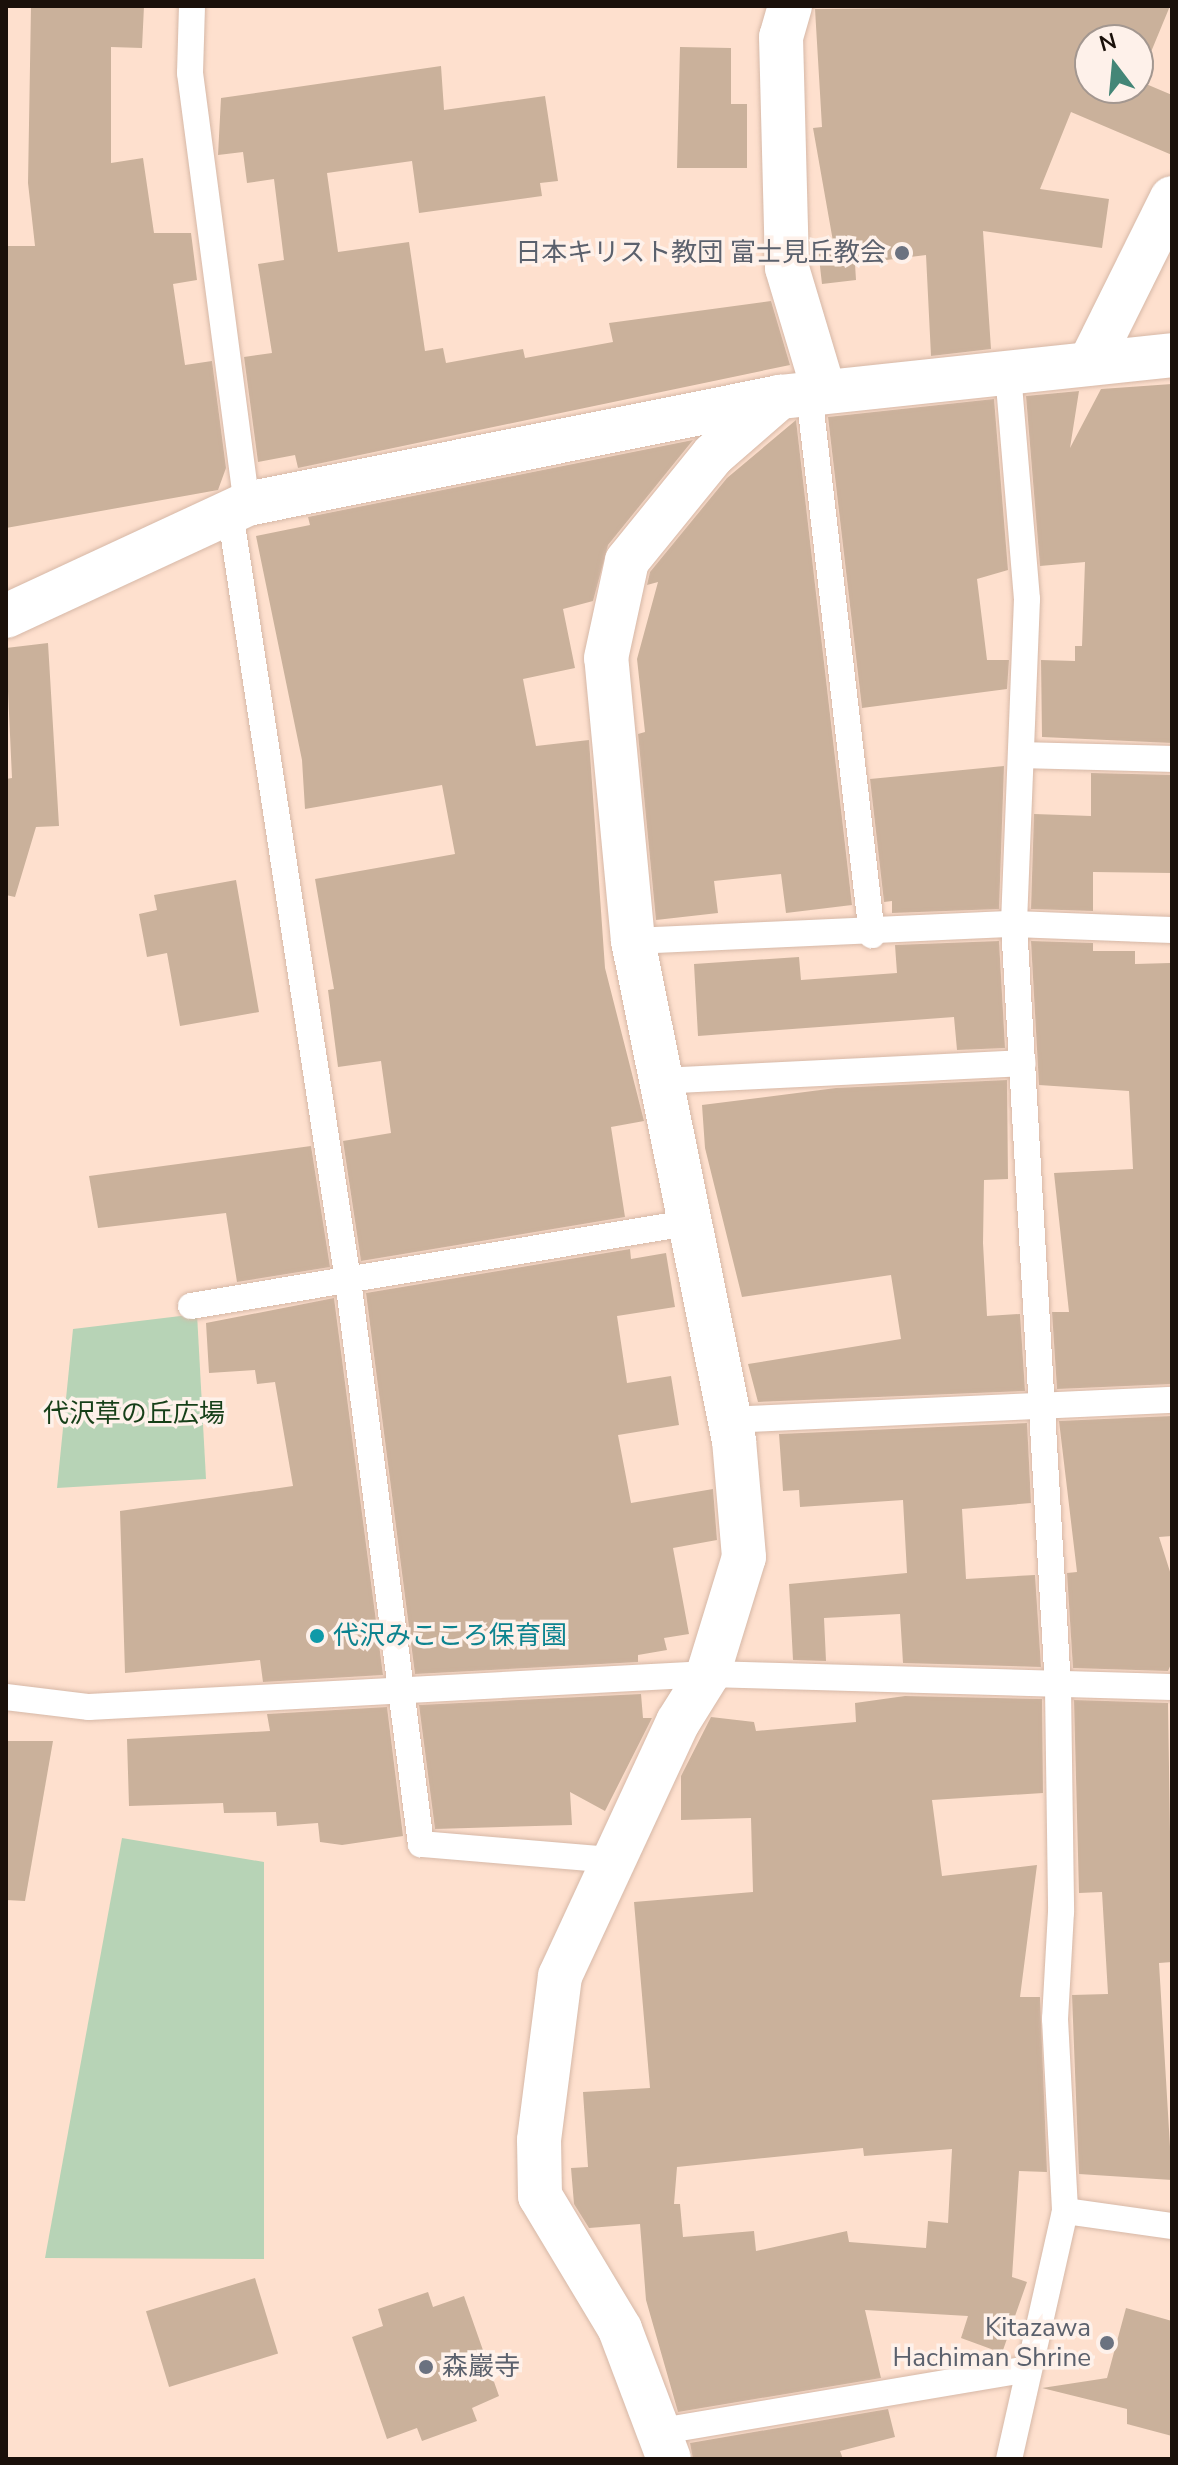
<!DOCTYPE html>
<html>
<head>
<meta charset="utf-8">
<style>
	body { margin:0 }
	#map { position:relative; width:1178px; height:2465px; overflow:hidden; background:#fee0ce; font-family:"Nunito Sans","Noto Sans JP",sans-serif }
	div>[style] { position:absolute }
	.green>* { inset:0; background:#b7d3b6 }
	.building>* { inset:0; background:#cab19b; transform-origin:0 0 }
	.roads { filter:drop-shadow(0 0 2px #d6b8a7) drop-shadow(0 0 2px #d6b8a7) }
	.lane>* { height:26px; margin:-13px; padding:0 13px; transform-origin:13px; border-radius:13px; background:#fff }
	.street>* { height:44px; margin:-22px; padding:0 22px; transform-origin:22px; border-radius:22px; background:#fff }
	.dots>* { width:22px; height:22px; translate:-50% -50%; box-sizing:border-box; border:4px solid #fef1ea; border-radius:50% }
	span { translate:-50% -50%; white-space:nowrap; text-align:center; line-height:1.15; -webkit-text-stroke:7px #fef1ea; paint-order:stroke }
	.worship-label { font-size:26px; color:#5b616d }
	.right { translate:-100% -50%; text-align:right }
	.left { translate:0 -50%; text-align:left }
	.park-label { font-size:26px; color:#163f18 }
	.culture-label { font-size:26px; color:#0d838f }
	.frame { position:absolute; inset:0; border:8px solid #1a100a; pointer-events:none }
	.north { position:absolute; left:1074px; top:24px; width:80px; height:80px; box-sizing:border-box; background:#fef1ea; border:2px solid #a39790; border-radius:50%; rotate:344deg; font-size:22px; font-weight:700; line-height:32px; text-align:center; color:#1a100a }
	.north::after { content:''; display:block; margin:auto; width:28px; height:36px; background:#448677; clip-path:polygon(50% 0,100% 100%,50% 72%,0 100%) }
</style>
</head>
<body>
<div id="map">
	<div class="green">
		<div style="clip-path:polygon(197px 1314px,206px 1479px,57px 1488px,73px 1329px)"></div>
		<div style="clip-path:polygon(122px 1838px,264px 1862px,264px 2259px,45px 2258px)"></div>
	</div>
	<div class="building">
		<div style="clip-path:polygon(31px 6px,144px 6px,142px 48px,111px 47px,111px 163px,143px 158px,154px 233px,191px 233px,197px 280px,173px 284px,185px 365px,212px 361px,226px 468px,218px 490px,6px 528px,6px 246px,35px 246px,28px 183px)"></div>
		<div style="clip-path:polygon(evenodd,1170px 6px,1139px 81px,1172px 95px,1172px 155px,1071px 112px,1040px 189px,1109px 199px,1102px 248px,983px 231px,991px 349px,931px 356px,926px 255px,855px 264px,856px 280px,822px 284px,818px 249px,834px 247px,813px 128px,822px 127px,815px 9px,1170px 6px,1090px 40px,1138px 40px,1138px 88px,1090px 88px,1090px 40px)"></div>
		<div style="clip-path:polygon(680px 47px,731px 48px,731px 104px,747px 104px,747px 168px,677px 168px)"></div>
		<div style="clip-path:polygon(441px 66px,444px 110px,545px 96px,558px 181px,540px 183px,542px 196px,419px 213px,412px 161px,327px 173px,338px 252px,409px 242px,425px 351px,443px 348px,446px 363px,523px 349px,525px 358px,613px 342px,609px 323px,771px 301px,790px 365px,298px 468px,295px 455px,258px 462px,244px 357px,272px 353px,258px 264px,284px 260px,274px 179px,247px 183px,243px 152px,218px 155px,221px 98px)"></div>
		<div style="clip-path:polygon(1172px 384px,1172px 743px,1042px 737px,1041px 660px,1075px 661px,1075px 646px,1082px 646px,1085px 562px,1040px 566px,1026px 396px,1079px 391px,1070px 448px,1101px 389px)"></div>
		<div style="clip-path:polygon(994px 399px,1008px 570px,977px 579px,987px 660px,1009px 660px,1007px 689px,862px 708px,828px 417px)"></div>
		<div style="clip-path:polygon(796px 420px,852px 905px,786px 913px,781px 874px,714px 881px,718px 913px,656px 920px,638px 734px,645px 732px,637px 659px,658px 582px,647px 585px,650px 572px,727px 478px)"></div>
		<div style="clip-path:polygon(693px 440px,608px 545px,593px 601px,563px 609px,575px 668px,523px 679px,536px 746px,589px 740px,605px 968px,644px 1121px,611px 1127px,625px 1217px,361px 1261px,343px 1141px,391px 1133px,381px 1061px,338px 1067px,328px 990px,334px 989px,315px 879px,455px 854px,442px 785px,305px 809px,302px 760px,256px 536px,310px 525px,308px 517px)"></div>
		<div style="clip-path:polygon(48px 643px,59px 826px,36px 827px,15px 897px,6px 895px,6px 779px,12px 778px,6px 648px)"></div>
		<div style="clip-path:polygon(1004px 766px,999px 909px,892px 913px,892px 901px,884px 902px,870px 779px)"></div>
		<div style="clip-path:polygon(1091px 773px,1172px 775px,1172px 873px,1093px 872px,1093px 911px,1031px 909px,1034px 814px,1091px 816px)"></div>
		<div style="clip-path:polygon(236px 880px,259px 1012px,180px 1026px,167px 953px,147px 957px,139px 914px,157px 910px,154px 895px)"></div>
		<div style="clip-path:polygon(999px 941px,1005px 1048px,957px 1050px,954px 1017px,698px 1036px,694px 964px,799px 957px,801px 980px,897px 973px,895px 945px)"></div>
		<div style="clip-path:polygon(1031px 941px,1093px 943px,1093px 951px,1135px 951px,1135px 964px,1170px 963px,1172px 1384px,1057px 1389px,1052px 1312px,1069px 1312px,1054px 1173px,1133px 1169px,1129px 1091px,1039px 1085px)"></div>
		<div style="clip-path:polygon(1007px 1080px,1008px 1179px,984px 1180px,983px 1243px,987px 1316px,1020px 1314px,1025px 1391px,758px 1402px,748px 1364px,901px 1339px,891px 1275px,742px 1297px,705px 1148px,702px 1105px,836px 1088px)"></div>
		<div style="clip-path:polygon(311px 1146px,330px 1267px,237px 1282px,226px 1213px,98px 1228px,89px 1176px)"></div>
		<div style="clip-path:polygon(630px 1249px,631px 1259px,666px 1253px,675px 1307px,617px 1316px,627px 1383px,671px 1376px,679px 1425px,618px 1435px,631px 1503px,713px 1489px,717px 1540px,673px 1548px,689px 1634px,664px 1638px,667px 1650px,638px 1655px,638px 1662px,415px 1674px,366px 1293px)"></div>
		<div style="clip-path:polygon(334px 1298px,383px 1675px,263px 1682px,260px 1660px,125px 1673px,120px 1511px,293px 1486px,275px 1382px,257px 1384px,255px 1370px,209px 1373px,206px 1323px)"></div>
		<div style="clip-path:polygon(1172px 1416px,1172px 1536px,1159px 1537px,1172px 1578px,1172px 1662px,1168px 1671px,1073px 1668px,1067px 1573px,1077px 1572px,1059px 1421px)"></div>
		<div style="clip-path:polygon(1027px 1423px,1031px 1503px,962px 1509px,966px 1579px,1035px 1575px,1041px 1667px,903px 1663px,900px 1614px,824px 1618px,826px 1661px,793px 1660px,789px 1584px,907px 1573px,903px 1500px,800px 1507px,799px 1490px,783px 1491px,779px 1434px)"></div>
		<div style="clip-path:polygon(641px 1694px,643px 1718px,652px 1718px,605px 1811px,570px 1792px,572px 1825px,435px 1829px,419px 1705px)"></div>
		<div style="clip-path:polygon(evenodd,905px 1696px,1042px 1699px,1043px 1793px,932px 1800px,942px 1876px,1037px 1865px,1020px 1997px,1040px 1997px,1047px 2172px,1019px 2171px,1012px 2277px,1027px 2282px,1002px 2353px,961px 2338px,968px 2316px,865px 2310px,881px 2378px,678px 2412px,646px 2300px,640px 2224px,589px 2228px,574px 2204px,571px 2168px,588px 2167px,583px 2092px,650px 2088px,634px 1902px,753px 1892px,751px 1818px,681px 1820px,681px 1776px,711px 1717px,754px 1722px,756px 1731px,856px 1722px,855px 1703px,905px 1696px,863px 2148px,864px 2156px,952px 2149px,948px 2223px,928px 2221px,926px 2248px,849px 2242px,847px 2231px,756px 2251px,754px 2231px,683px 2237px,680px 2204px,674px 2204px,677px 2167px,863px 2148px)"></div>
		<div style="clip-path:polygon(1074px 1700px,1168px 1703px,1172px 1962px,1159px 1963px,1172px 2180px,1079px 2174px,1072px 1995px,1108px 1994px,1102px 1892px,1079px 1893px)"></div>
		<div style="clip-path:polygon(387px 1707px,403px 1836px,342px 1845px,320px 1842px,318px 1823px,277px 1826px,276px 1812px,224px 1813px,223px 1803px,129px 1806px,127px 1739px,270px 1731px,267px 1714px)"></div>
		<div style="clip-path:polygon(6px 1741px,53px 1741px,25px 1901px,6px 1900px)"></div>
		<div style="left:255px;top:2278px;width:79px;height:114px;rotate:73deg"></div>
		<div style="clip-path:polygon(428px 2292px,433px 2307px,464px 2296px,499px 2396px,472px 2408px,477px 2421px,422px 2441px,417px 2428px,387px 2439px,352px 2337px,383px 2326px,378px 2309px)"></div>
		<div style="clip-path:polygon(1126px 2308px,1172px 2321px,1172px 2436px,1127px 2424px,1127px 2409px,1042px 2388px,1107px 2378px)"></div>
		<div style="clip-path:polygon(888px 2409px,895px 2437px,840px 2451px,843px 2459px,693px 2459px,690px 2443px)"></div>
	</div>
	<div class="roads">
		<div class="lane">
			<div style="left:192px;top:6px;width:67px;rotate:91.7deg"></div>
			<div style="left:190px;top:73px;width:435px;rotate:82.5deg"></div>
			<div style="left:1008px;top:373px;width:227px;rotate:85.2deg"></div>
			<div style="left:1027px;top:599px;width:325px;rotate:92.3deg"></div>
			<div style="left:1014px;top:924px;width:765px;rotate:86.7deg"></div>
			<div style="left:1058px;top:1688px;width:224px;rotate:89.2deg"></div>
			<div style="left:1061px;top:1912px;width:107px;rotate:93.2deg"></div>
			<div style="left:1055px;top:2019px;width:192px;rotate:87deg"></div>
			<div style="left:1065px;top:2211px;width:254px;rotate:102.7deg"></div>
			<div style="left:809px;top:393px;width:546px;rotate:83.37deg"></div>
			<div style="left:230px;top:512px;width:777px;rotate:81.27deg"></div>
			<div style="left:348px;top:1280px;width:569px;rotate:82.63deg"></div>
			<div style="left:421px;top:1844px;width:192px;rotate:4.8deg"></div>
			<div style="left:1022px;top:755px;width:150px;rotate:1.5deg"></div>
			<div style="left:633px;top:941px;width:381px;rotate:-2.6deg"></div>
			<div style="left:1014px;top:924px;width:158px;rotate:2.2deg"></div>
			<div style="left:659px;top:1081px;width:364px;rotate:-2.8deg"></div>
			<div style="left:191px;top:1306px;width:503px;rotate:-9.5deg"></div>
			<div style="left:729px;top:1420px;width:443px;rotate:-2.6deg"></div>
			<div style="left:6px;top:1697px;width:84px;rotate:6.9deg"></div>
			<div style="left:89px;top:1707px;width:620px;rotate:-3.05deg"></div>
			<div style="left:708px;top:1674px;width:464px;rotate:1.6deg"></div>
			<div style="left:1065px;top:2211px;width:108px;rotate:8deg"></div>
			<div style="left:662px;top:2431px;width:367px;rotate:-9.6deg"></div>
		</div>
		<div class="street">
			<div style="left:790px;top:6px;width:32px;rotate:106deg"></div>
			<div style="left:781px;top:37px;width:231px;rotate:88.5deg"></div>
			<div style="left:787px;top:268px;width:128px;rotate:73.3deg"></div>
			<div style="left:1090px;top:363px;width:184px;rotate:-63.6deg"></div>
			<div style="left:6px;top:616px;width:266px;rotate:-24.9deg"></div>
			<div style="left:247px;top:504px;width:544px;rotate:-11.35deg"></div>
			<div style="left:780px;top:397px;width:394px;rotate:-6.1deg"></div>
			<div style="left:669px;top:2459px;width:139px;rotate:-110.7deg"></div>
			<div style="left:620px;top:2329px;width:155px;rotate:-121deg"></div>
			<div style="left:540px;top:2196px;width:56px;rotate:-91deg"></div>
			<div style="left:539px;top:2140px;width:165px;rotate:-82.7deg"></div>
			<div style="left:560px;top:1976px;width:280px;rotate:-65.1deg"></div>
			<div style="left:678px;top:1722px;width:57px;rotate:-58deg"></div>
			<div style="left:708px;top:1674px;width:122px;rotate:-72.9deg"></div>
			<div style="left:744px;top:1557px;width:116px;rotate:-94.9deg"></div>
			<div style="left:734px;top:1441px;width:510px;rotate:-101.42deg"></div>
			<div style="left:633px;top:941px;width:284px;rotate:-95.4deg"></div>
			<div style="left:606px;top:658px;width:99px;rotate:-77.8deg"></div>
			<div style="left:627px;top:561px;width:136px;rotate:-50.9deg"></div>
			<div style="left:713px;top:455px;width:89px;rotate:-40.9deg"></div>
		</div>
	</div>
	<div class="dots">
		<div style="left:902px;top:253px;background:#6b7280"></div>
		<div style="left:317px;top:1636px;background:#0f9aa8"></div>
		<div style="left:1107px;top:2343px;background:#6b7280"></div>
		<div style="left:426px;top:2367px;background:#6b7280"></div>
	</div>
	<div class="worship-label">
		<span class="right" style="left:886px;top:253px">日本キリスト教団 富士見丘教会</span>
		<span class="right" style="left:1091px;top:2343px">Kitazawa<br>Hachiman Shrine</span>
		<span class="left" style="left:442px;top:2367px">森巖寺</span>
	</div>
	<div class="park-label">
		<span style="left:134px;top:1414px">代沢草の丘広場</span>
	</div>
	<div class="culture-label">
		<span class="left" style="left:333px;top:1636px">代沢みこころ保育園</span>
	</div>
	<div class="frame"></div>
	<div class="north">N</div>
</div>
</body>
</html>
